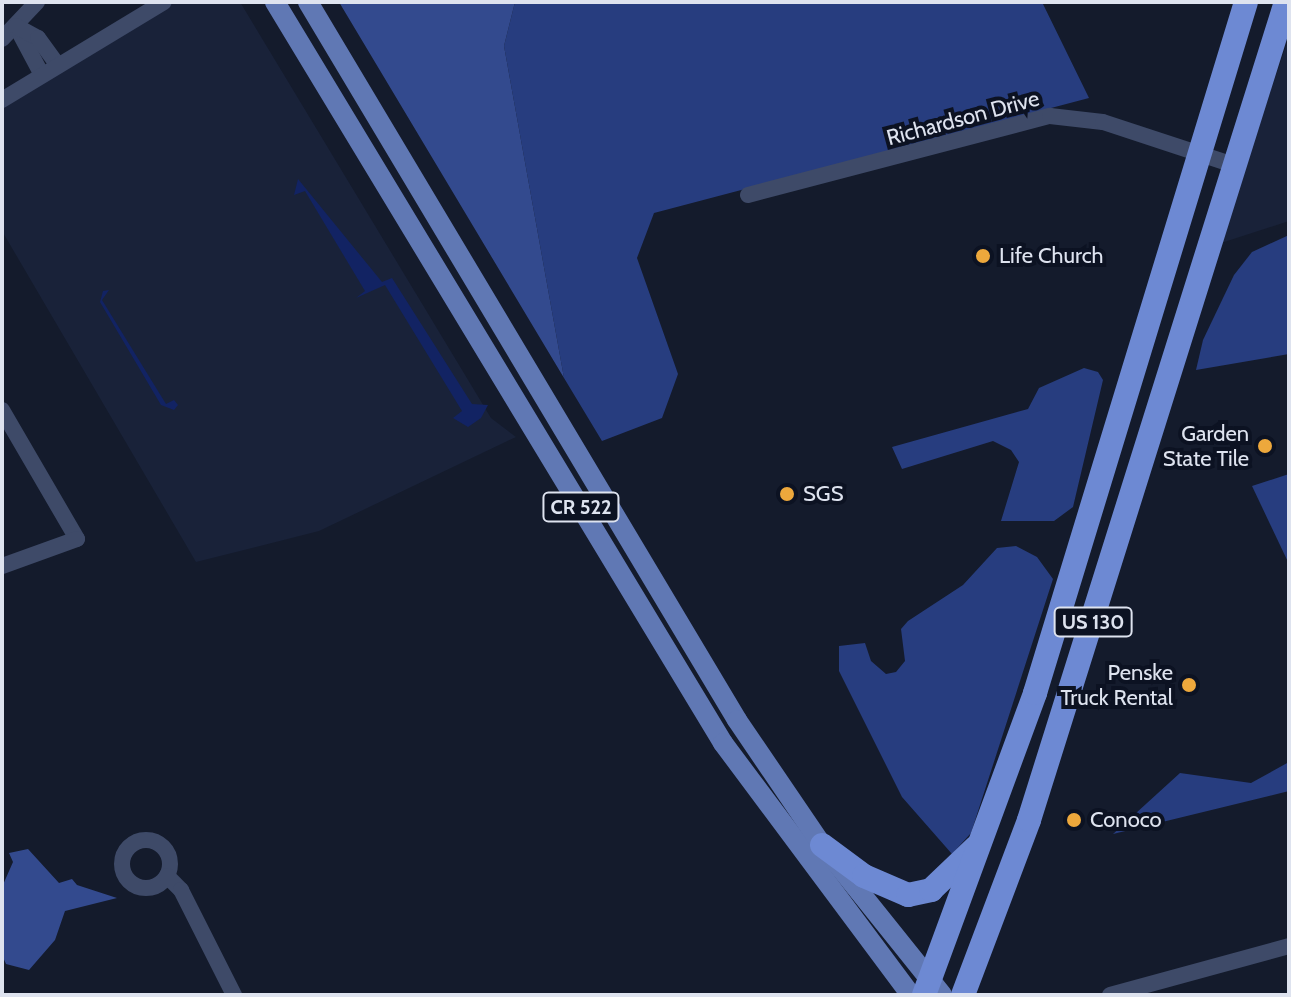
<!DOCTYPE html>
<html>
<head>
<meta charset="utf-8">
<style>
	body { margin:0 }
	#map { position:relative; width:1291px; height:997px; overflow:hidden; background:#141b2c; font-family:Cabin,sans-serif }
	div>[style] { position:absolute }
	.built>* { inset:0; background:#192239 }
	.green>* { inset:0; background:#122363 }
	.forest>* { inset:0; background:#273d7f }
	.water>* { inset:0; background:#334a8e }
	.minor>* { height:16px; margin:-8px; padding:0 8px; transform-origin:8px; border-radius:8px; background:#3e4a68 }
	.minor>.ring { margin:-8px; padding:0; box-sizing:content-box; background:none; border:16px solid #3e4a68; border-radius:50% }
	.major>* { height:20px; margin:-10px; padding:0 10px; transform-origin:10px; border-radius:10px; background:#6078b4 }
	.highway>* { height:24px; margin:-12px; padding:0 12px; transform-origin:12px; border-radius:12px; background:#6d89d3 }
	.dots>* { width:22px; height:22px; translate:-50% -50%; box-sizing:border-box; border:4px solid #0c1222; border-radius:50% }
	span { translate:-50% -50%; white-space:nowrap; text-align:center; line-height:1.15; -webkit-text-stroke:8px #0c1222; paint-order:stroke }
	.shield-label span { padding:2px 6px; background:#0c1222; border:2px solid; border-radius:6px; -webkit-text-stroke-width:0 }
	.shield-label { font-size:20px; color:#dee3ef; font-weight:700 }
	.street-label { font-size:22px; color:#dee3ef }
	.poi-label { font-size:22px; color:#dee3ef }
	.left { translate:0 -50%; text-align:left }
	.right { translate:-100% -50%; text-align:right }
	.frame { position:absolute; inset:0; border:4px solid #dee3ef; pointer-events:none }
</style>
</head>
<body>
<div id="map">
	<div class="built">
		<div style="clip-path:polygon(166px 2px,240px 2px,491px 418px,516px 437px,319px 531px,196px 562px,2px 231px,2px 105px)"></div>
		<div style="clip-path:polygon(1289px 37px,1289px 221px,1218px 244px)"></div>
	</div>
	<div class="green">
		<div style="clip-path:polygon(298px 179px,382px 282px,392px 278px,472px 404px,488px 405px,481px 418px,468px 427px,453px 418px,462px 411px,385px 285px,356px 298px,365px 291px,305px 191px,294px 195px)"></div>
		<div style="clip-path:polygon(109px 290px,102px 300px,166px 404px,174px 400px,178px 405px,174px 410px,161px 405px,100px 302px,103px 291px)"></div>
	</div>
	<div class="forest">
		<div style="clip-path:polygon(515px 2px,1042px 2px,1089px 98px,654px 213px,637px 258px,678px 374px,662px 418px,602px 441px,564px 378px,504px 46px)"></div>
		<div style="clip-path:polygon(1289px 235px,1289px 354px,1196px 370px,1203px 340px,1234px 275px,1252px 252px)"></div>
		<div style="clip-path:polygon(1084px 368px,1098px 372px,1103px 380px,1073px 507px,1054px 521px,1001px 521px,1019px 462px,1011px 450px,993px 441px,902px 469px,892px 447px,1028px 409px,1039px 388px)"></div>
		<div style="clip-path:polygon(1289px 474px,1289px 564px,1252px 486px)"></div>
		<div style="clip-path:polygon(1016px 546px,1037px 557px,1053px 579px,971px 833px,952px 854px,902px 797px,839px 671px,839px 646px,865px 643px,871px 661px,886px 674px,896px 672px,905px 661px,901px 629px,908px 621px,963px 585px,997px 548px)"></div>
		<div style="clip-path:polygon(1289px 762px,1289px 791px,1113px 834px,1180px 773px,1251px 783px)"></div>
	</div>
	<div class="water">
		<div style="clip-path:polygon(339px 2px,515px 2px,504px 46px,564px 378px)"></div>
		<div style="clip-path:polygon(28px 849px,59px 883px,72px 879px,77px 885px,117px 898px,65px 911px,55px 940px,29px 970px,6px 964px,2px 955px,2px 887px,13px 862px,9px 853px)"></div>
	</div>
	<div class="minor">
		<div style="left:2px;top:39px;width:51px;rotate:-46.6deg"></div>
		<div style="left:42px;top:75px;width:55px;rotate:-118deg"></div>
		<div style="left:16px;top:26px;width:25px;rotate:29deg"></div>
		<div style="left:38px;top:38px;width:34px;rotate:54deg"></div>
		<div style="left:2px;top:100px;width:189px;rotate:-31.2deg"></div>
		<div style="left:748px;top:195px;width:312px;rotate:-14.7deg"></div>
		<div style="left:1050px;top:116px;width:53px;rotate:6.5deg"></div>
		<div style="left:1103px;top:122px;width:138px;rotate:18.2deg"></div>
		<div style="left:2px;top:410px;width:149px;rotate:59.8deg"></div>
		<div style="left:77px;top:539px;width:80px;rotate:160.2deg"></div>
		<div class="ring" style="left:122px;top:840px;width:32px;height:32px"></div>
		<div style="left:167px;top:876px;width:20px;rotate:45deg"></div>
		<div style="left:181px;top:890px;width:118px;rotate:63.2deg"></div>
		<div style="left:1110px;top:995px;width:186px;rotate:-15.3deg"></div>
	</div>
	<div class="major">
		<div style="left:275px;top:2px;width:866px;rotate:58.84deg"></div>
		<div style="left:723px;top:743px;width:314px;rotate:53.3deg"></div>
		<div style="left:308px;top:2px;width:836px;rotate:59.14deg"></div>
		<div style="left:737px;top:720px;width:151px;rotate:55.8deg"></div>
		<div style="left:822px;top:845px;width:192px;rotate:51.3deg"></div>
	</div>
	<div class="highway">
		<div style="left:822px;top:845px;width:52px;rotate:36.4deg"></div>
		<div style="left:864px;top:876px;width:48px;rotate:23.4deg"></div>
		<div style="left:908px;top:895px;width:24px;rotate:-12deg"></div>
		<div style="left:931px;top:890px;width:62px;rotate:-43.7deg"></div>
		<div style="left:924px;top:995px;width:322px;rotate:-69.8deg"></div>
		<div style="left:1035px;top:693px;width:722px;rotate:-73.02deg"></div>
		<div style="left:963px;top:995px;width:187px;rotate:-69.3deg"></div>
		<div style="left:1029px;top:820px;width:857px;rotate:-72.56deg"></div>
	</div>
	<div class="dots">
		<div style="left:983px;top:256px;background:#eda83c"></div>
		<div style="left:1265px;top:446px;background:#eda83c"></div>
		<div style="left:787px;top:494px;background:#eda83c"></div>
		<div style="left:1189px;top:685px;background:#eda83c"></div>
		<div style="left:1074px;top:820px;background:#eda83c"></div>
	</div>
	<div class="shield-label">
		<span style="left:581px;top:507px">CR 522</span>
		<span style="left:1093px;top:622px">US 130</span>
	</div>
	<div class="street-label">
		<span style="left:963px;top:118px;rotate:-15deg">Richardson Drive</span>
	</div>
	<div class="poi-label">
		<span class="left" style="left:999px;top:256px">Life Church</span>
		<span class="right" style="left:1249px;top:446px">Garden<br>State Tile</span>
		<span class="left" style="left:803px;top:494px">SGS</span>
		<span class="right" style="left:1173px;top:685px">Penske<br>Truck Rental</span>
		<span class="left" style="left:1090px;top:820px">Conoco</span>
	</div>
	<div class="frame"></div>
</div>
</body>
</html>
